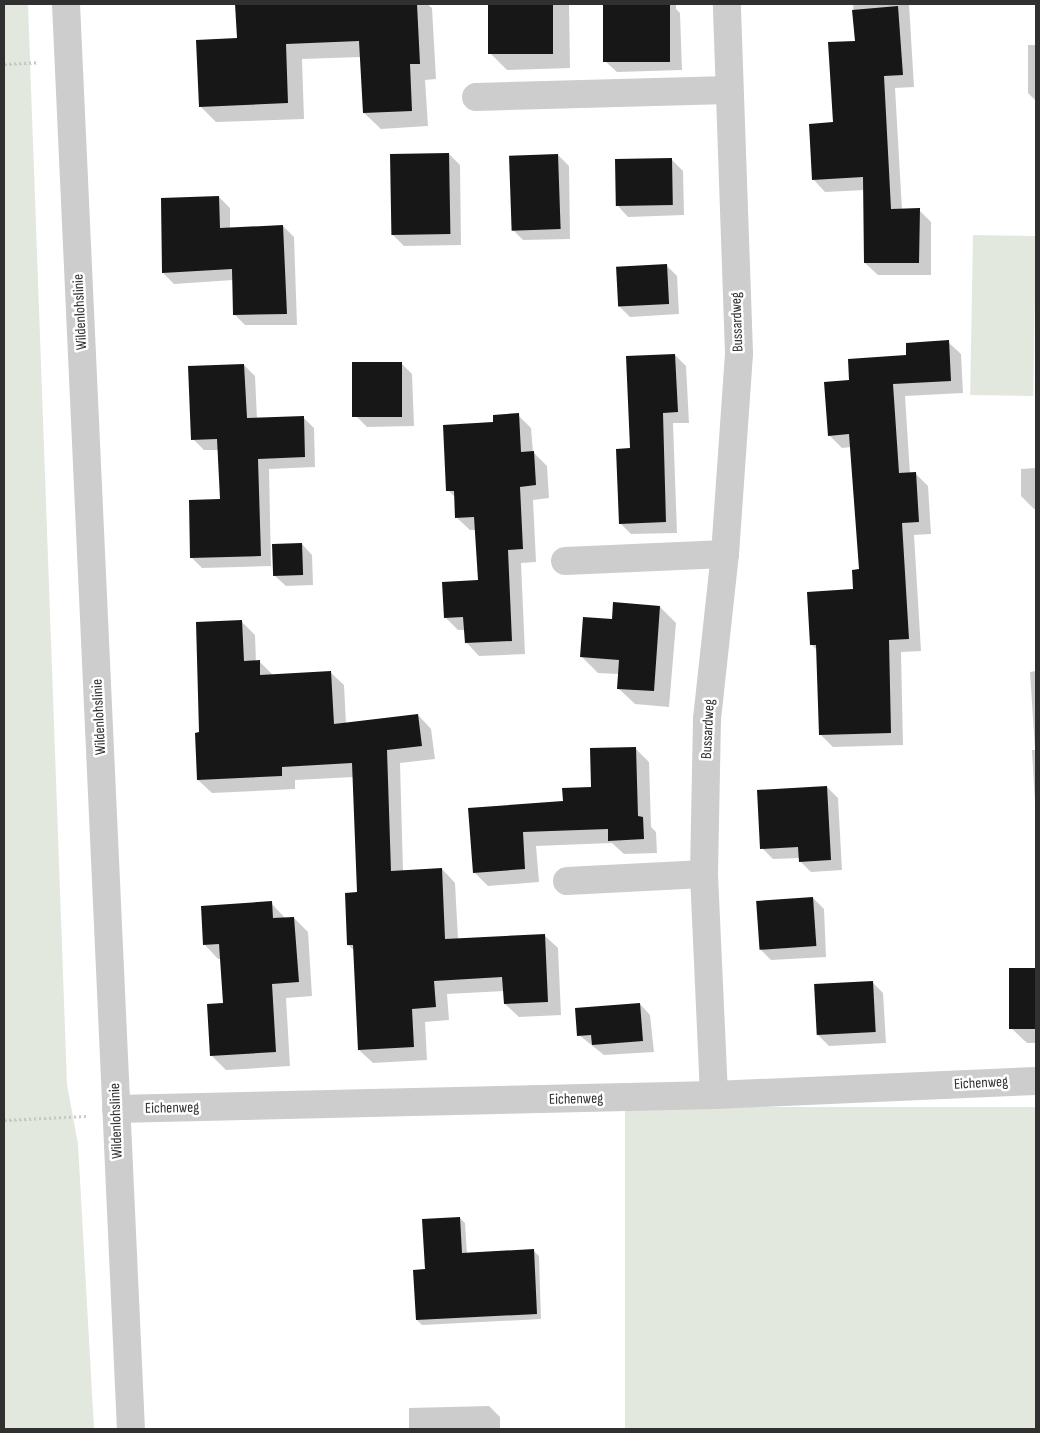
<!DOCTYPE html>
<html>
<head>
<meta charset="utf-8">
<style>
	body { margin:0 }
	#map { position:relative; width:1040px; height:1433px; overflow:hidden; background:#fff; font-family:"Sofia Sans Condensed",sans-serif }
	div>[style] { position:absolute }
	.green>* { inset:0; background:#e2e8dd; transform-origin:0 0 }
	.shadow>* { inset:0; background:#0003 }
	.building>* { inset:0; background:#171717; transform-origin:0 0 }
	.path>* { height:3px; margin-top:-1.5px; transform-origin:0; background:repeating-linear-gradient(90deg,#c7c7c7 0 2.5px,transparent 0 5px) }
	.minor>* { height:28px; margin:-14px; padding:0 14px; transform-origin:14px; border-radius:14px; background:#cdcdcd }
	span { translate:-50% -50%; white-space:nowrap; text-align:center; line-height:1.15; -webkit-text-stroke:5px #fff; paint-order:stroke }
	.street-label { font-size:15px; color:#303030 }
	.frame { position:absolute; inset:0; border:5px solid #303030; pointer-events:none }
</style>
</head>
<body>
<div id="map">
	<div class="green">
		<div style="clip-path:polygon(4px 4px,28px 4px,67px 1085px,78px 1144px,94px 1429px,4px 1429px)"></div>
		<div style="left:973px;top:235px;width:63px;height:160px;rotate:1deg"></div>
		<div style="left:1036px;top:1107px;width:322px;height:411px;rotate:90deg"></div>
	</div>
	<div class="shadow">
		<div style="clip-path:polygon(236px 4px,427px 4px,432px 8px,436px 79px,425px 80px,428px 126px,381px 129px,364px 113px,361px 57px,302px 59px,304px 119px,216px 122px,200px 106px,238px 40px)"></div>
		<div style="clip-path:polygon(489px 4px,569px 4px,570px 68px,507px 70px,491px 54px)"></div>
		<div style="clip-path:polygon(605px 4px,676px 4px,676px 9px,680px 13px,682px 70px,617px 72px,606px 62px)"></div>
		<div style="clip-path:polygon(853px 4px,909px 4px,914px 87px,895px 88px,902px 210px,919px 210px,931px 222px,931px 275px,878px 275px,865px 263px,865px 190px,825px 192px,813px 179px,834px 123px,856px 42px)"></div>
		<div style="clip-path:polygon(1028px 45px,1036px 45px,1036px 101px,1028px 93px)"></div>
		<div style="clip-path:polygon(449px 154px,460px 165px,461px 245px,404px 246px,393px 235px)"></div>
		<div style="clip-path:polygon(558px 155px,569px 166px,570px 239px,523px 240px,512px 229px)"></div>
		<div style="clip-path:polygon(672px 160px,683px 171px,684px 215px,628px 217px,618px 206px)"></div>
		<div style="clip-path:polygon(219px 197px,230px 208px,230px 228px,283px 226px,294px 237px,297px 325px,245px 325px,234px 314px,233px 280px,174px 284px,163px 273px)"></div>
		<div style="clip-path:polygon(666px 265px,677px 276px,679px 314px,630px 317px,619px 306px)"></div>
		<div style="clip-path:polygon(948px 342px,961px 354px,963px 393px,905px 396px,910px 474px,915px 473px,928px 486px,931px 534px,914px 535px,921px 651px,901px 652px,903px 745px,833px 747px,820px 734px,818px 651px,811px 644px,855px 590px,860px 570px,851px 447px,842px 448px,829px 435px,850px 381px,907px 356px)"></div>
		<div style="clip-path:polygon(675px 355px,686px 366px,689px 423px,673px 423px,677px 533px,631px 534px,620px 523px,631px 450px)"></div>
		<div style="clip-path:polygon(401px 363px,412px 374px,414px 426px,367px 427px,356px 416px)"></div>
		<div style="clip-path:polygon(244px 365px,255px 376px,257px 419px,303px 417px,314px 428px,315px 467px,269px 469px,271px 566px,202px 568px,191px 557px,221px 500px,219px 450px,204px 450px,193px 439px)"></div>
		<div style="clip-path:polygon(518px 415px,531px 428px,533px 452px,547px 466px,549px 498px,533px 500px,536px 562px,521px 563px,525px 654px,479px 656px,466px 642px,465px 630px,458px 630px,445px 617px,479px 582px,476px 530px,470px 530px,456px 517px,456px 498px,448px 490px,494px 423px)"></div>
		<div style="clip-path:polygon(1036px 468px,1036px 509px,1034px 509px,1021px 496px,1021px 469px)"></div>
		<div style="clip-path:polygon(302px 544px,312px 555px,313px 585px,286px 586px,275px 576px)"></div>
		<div style="clip-path:polygon(660px 607px,676px 623px,669px 707px,635px 704px,618px 688px,619px 674px,598px 673px,581px 656px,613px 621px)"></div>
		<div style="clip-path:polygon(242px 622px,255px 635px,256px 662px,259px 661px,273px 675px,330px 672px,344px 685px,346px 724px,418px 715px,431px 729px,435px 759px,400px 763px,403px 871px,442px 869px,455px 883px,458px 939px,544px 935px,558px 948px,561px 1015px,519px 1017px,505px 1004px,504px 991px,447px 994px,449px 1020px,425px 1022px,427px 1060px,373px 1063px,359px 1050px,355px 951px,348px 945px,358px 894px,354px 777px,295px 780px,295px 789px,212px 793px,198px 780px,201px 734px)"></div>
		<div style="clip-path:polygon(1036px 671px,1036px 821px,1032px 750px,1035px 750px,1030px 672px)"></div>
		<div style="clip-path:polygon(635px 748px,649px 762px,651px 827px,656px 832px,657px 853px,624px 854px,612px 843px,536px 846px,539px 882px,488px 886px,474px 872px,469px 809px,564px 802px,592px 789px)"></div>
		<div style="clip-path:polygon(827px 787px,838px 798px,842px 870px,811px 872px,800px 861px,800px 858px,773px 859px,762px 848px)"></div>
		<div style="clip-path:polygon(813px 898px,824px 909px,826px 957px,771px 960px,760px 949px)"></div>
		<div style="clip-path:polygon(271px 903px,286px 919px,294px 918px,308px 932px,312px 996px,286px 998px,290px 1066px,226px 1070px,211px 1055px,225px 1004px,221px 959px,218px 959px,204px 944px)"></div>
		<div style="clip-path:polygon(1036px 970px,1036px 1043px,1027px 1043px,1012px 1029px,1010px 971px)"></div>
		<div style="clip-path:polygon(872px 982px,883px 993px,886px 1043px,829px 1046px,818px 1035px)"></div>
		<div style="clip-path:polygon(640px 1004px,650px 1015px,654px 1052px,604px 1055px,579px 1035px)"></div>
		<div style="clip-path:polygon(460px 1218px,465px 1223px,467px 1254px,533px 1250px,539px 1256px,541px 1319px,422px 1325px,417px 1320px,426px 1270px)"></div>
		<div style="clip-path:polygon(489px 1406px,500px 1417px,500px 1429px,409px 1429px,409px 1408px)"></div>
	</div>
	<div class="building">
		<div style="clip-path:polygon(235px 4px,417px 4px,420px 64px,410px 64px,412px 111px,363px 113px,359px 41px,286px 44px,288px 103px,199px 107px,196px 40px,237px 38px)"></div>
		<div style="left:488px;top:4px;width:65px;height:50px"></div>
		<div style="left:603px;top:4px;width:67px;height:58px"></div>
		<div style="clip-path:polygon(898px 6px,903px 75px,884px 76px,891px 209px,920px 208px,919px 263px,864px 263px,863px 177px,812px 180px,809px 124px,833px 122px,828px 42px,855px 41px,852px 10px)"></div>
		<div style="left:449px;top:153px;width:81px;height:59px;rotate:89deg"></div>
		<div style="left:558px;top:154px;width:75px;height:49px;rotate:88deg"></div>
		<div style="left:672px;top:158px;width:47px;height:57px;rotate:89deg"></div>
		<div style="clip-path:polygon(219px 196px,220px 228px,283px 225px,287px 314px,233px 315px,232px 269px,162px 273px,161px 198px)"></div>
		<div style="left:667px;top:264px;width:40px;height:51px;rotate:87deg"></div>
		<div style="clip-path:polygon(949px 340px,951px 381px,893px 384px,899px 473px,916px 472px,919px 522px,902px 523px,909px 639px,889px 640px,891px 733px,819px 735px,816px 645px,810px 645px,807px 592px,853px 589px,852px 570px,859px 569px,849px 434px,828px 436px,824px 382px,849px 380px,848px 359px,906px 355px,906px 343px)"></div>
		<div style="clip-path:polygon(675px 354px,678px 412px,663px 413px,666px 522px,619px 524px,616px 449px,630px 448px,626px 356px)"></div>
		<div style="left:352px;top:362px;width:50px;height:55px"></div>
		<div style="clip-path:polygon(244px 364px,247px 418px,304px 416px,305px 457px,258px 459px,261px 556px,190px 558px,189px 500px,220px 499px,217px 439px,191px 440px,188px 366px)"></div>
		<div style="clip-path:polygon(519px 413px,521px 452px,534px 451px,536px 485px,520px 487px,523px 549px,508px 550px,512px 641px,465px 643px,463px 617px,444px 618px,442px 582px,478px 580px,474px 517px,455px 518px,454px 491px,446px 491px,443px 425px,493px 422px,493px 415px)"></div>
		<div style="left:302px;top:543px;width:32px;height:30px;rotate:88deg"></div>
		<div style="clip-path:polygon(613px 602px,660px 606px,654px 691px,617px 689px,619px 660px,580px 657px,583px 617px,612px 619px)"></div>
		<div style="clip-path:polygon(242px 620px,244px 661px,260px 660px,260px 675px,331px 671px,334px 724px,418px 714px,422px 746px,387px 750px,391px 871px,442px 868px,445px 939px,545px 934px,548px 1002px,504px 1004px,502px 977px,434px 981px,436px 1007px,412px 1009px,414px 1047px,358px 1050px,353px 945px,347px 945px,345px 893px,357px 892px,352px 763px,282px 767px,282px 776px,197px 780px,195px 733px,199px 732px,196px 622px)"></div>
		<div style="clip-path:polygon(636px 747px,638px 816px,643px 817px,644px 839px,608px 841px,608px 829px,523px 832px,525px 869px,473px 873px,468px 808px,563px 801px,562px 788px,591px 787px,590px 748px)"></div>
		<div style="clip-path:polygon(827px 786px,831px 860px,799px 862px,798px 847px,760px 849px,757px 790px)"></div>
		<div style="left:813px;top:897px;width:49px;height:57px;rotate:86deg"></div>
		<div style="clip-path:polygon(272px 901px,273px 918px,294px 917px,299px 982px,272px 984px,276px 1052px,210px 1056px,207px 1004px,223px 1003px,219px 944px,203px 945px,201px 906px)"></div>
		<div style="left:1036px;top:968px;width:61px;height:27px;rotate:90deg"></div>
		<div style="left:873px;top:981px;width:51px;height:59px;rotate:87deg"></div>
		<div style="clip-path:polygon(640px 1003px,643px 1041px,592px 1045px,591px 1035px,577px 1036px,575px 1008px)"></div>
		<div style="clip-path:polygon(460px 1217px,462px 1253px,534px 1249px,537px 1314px,416px 1320px,413px 1270px,425px 1269px,422px 1219px)"></div>
	</div>
	<div class="path">
		<div style="left:4px;top:64px;width:34px;rotate:-3deg"></div>
		<div style="left:4px;top:1120px;width:82px;rotate:-2.8deg"></div>
	</div>
	<div class="minor">
		<div style="left:66px;top:4px;width:1426px;rotate:87.39deg"></div>
		<div style="left:476px;top:97px;width:253px;rotate:-1.6deg"></div>
		<div style="left:565px;top:561px;width:160px;rotate:-2.5deg"></div>
		<div style="left:567px;top:881px;width:137px;rotate:-2.9deg"></div>
		<div style="left:714px;top:1095px;width:221px;rotate:-92.6deg"></div>
		<div style="left:704px;top:874px;width:155px;rotate:-88.9deg"></div>
		<div style="left:707px;top:719px;width:166px;rotate:-83.8deg"></div>
		<div style="left:725px;top:554px;width:201px;rotate:-86deg"></div>
		<div style="left:739px;top:353px;width:349px;rotate:-92deg"></div>
		<div style="left:116px;top:1109px;width:598px;rotate:-1.34deg"></div>
		<div style="left:714px;top:1095px;width:322px;rotate:-2.5deg"></div>
	</div>
	<div class="street-label">
		<span style="left:80px;top:312px;rotate:-93deg">Wildenlohslinie</span>
		<span style="left:737px;top:322px;rotate:-92deg">Bussardweg</span>
		<span style="left:99px;top:717px;rotate:-93deg">Wildenlohslinie</span>
		<span style="left:708px;top:729px;rotate:-87deg">Bussardweg</span>
		<span style="left:981px;top:1083px;rotate:-3deg">Eichenweg</span>
		<span style="left:576px;top:1099px;rotate:-1deg">Eichenweg</span>
		<span style="left:172px;top:1108px;rotate:-1deg">Eichenweg</span>
		<span style="left:116px;top:1121px;rotate:-92deg">Wildenlohslinie</span>
	</div>
	<div class="frame"></div>
</div>
</body>
</html>
